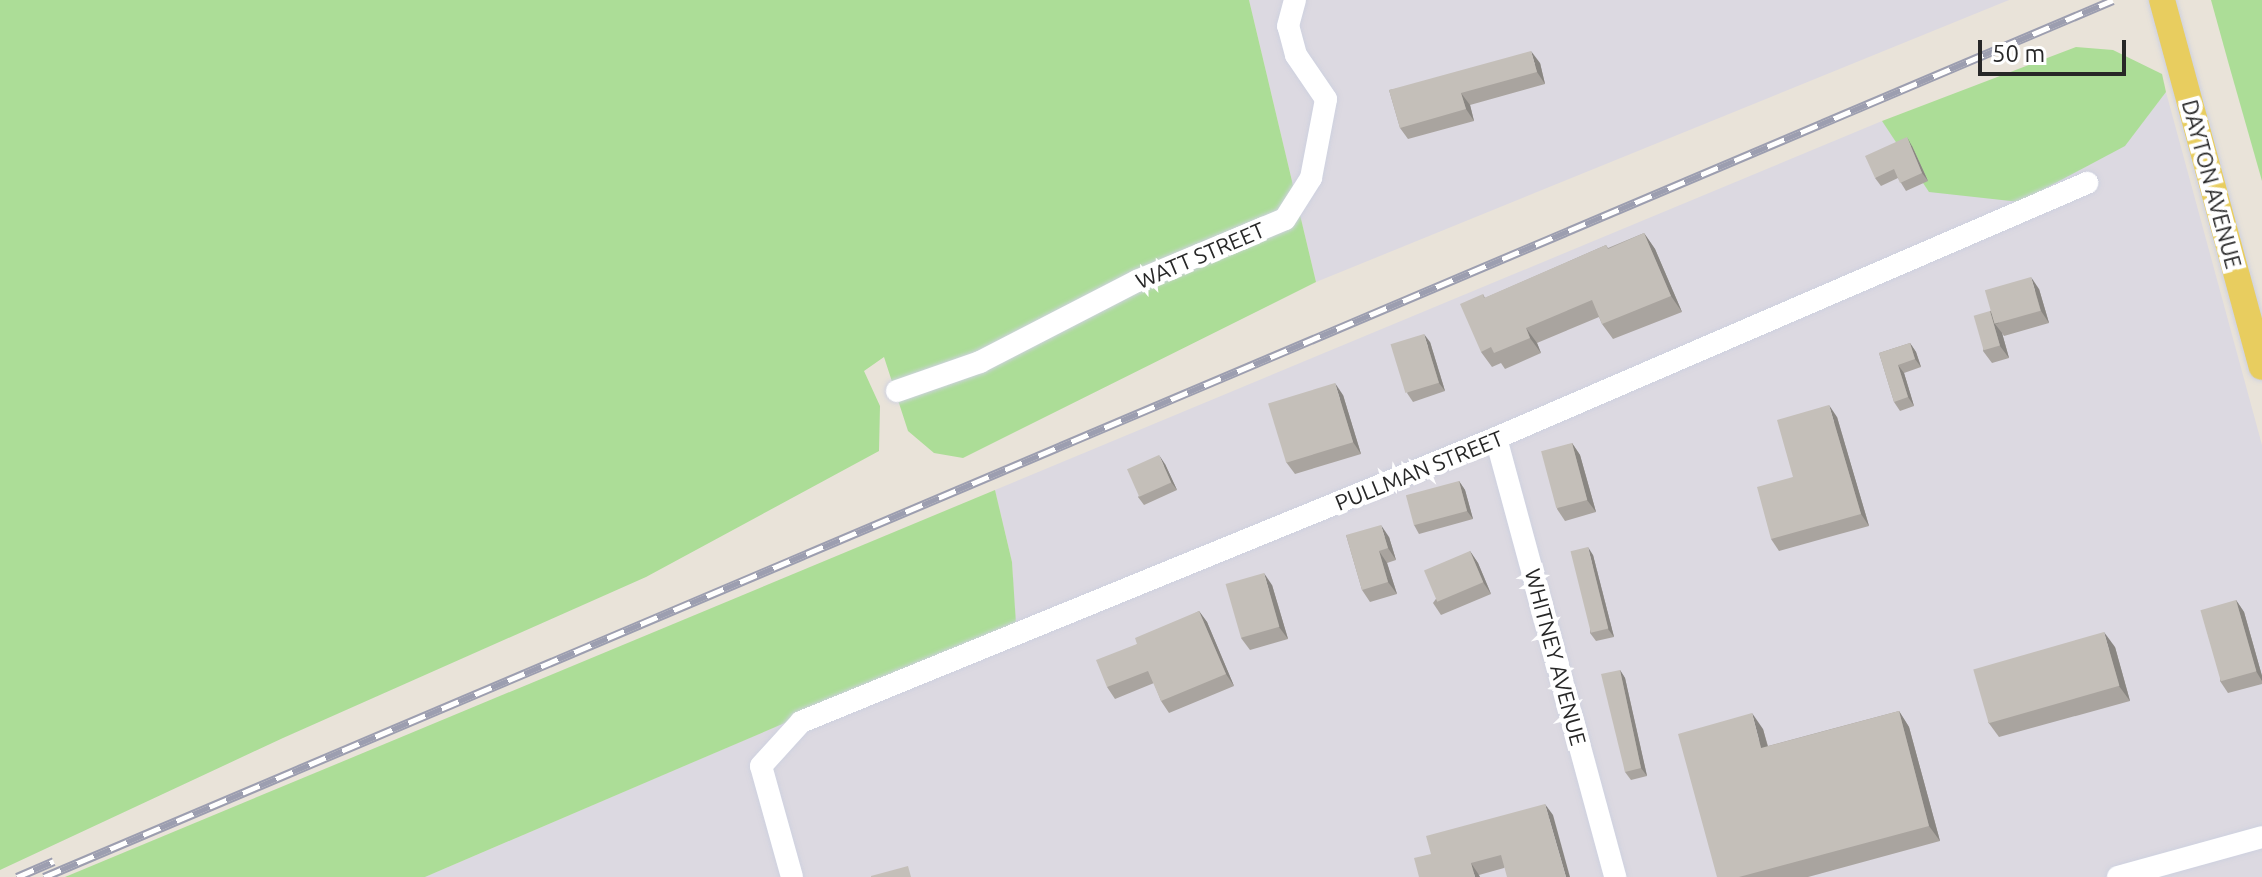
<!DOCTYPE html>
<html>
<head>
<meta charset="utf-8">
<style>
	body { margin:0 }
	#map { position:relative; width:2262px; height:877px; overflow:hidden; background:#e9e3d9; font-family:Ubuntu,sans-serif }
	div>[style] { position:absolute }
	.industrial>* { inset:0; background:#dcd9e1 }
	.green>* { inset:0; background:#acdd97 }
	.roads { filter:drop-shadow(0 0 2px #ced1df) drop-shadow(0 0 2px #ced1df) }
	.minor>* { height:22px; margin:-11px; padding:0 11px; transform-origin:11px; border-radius:11px; background:#fff }
	.major>* { height:26px; margin:-13px; padding:0 13px; transform-origin:13px; border-radius:13px; background:#e8cd5f }
	.rail>* { height:9px; margin-top:-4.5px; transform-origin:0; background:repeating-linear-gradient(90deg,#fff 0 18px,#9c9eb0 0 36px); box-sizing:border-box; border-block:2px solid #9c9eb0 }
	.wall>* { inset:0; background:#a9a49f }
	.shaded-wall>* { inset:0; background:#898682 }
	.building>* { inset:0; background:#c4bfb9; transform-origin:0 0 }
	span { translate:-50% -50%; white-space:nowrap; text-align:center; line-height:1.15; -webkit-text-stroke:8px #fff; paint-order:stroke }
	.street-label { font-size:22px; color:#272727 }
	.scale { position:absolute; left:1978px; top:40px; width:148px; height:36px; box-sizing:border-box; border:4px solid #272727; border-top:0; padding-left:10px; font-size:24px; line-height:28px; white-space:nowrap; color:#272727; -webkit-text-stroke:6px #fff; paint-order:stroke }
</style>
</head>
<body>
<div id="map">
	<div class="industrial">
		<div style="clip-path:polygon(1249px 0,2009px 0,1316px 282px)"></div>
		<div style="clip-path:polygon(2166px 92px,2262px 445px,2262px 877px,425px 877px,1015px 624px,1012px 562px,995px 490px,1882px 121px,1899px 142px,2124px 146px)"></div>
	</div>
	<div class="green">
		<div style="clip-path:polygon(0 0,1249px 0,1316px 282px,963px 458px,934px 453px,908px 431px,884px 357px,864px 371px,880px 406px,879px 451px,646px 577px,283px 738px,0 870px)"></div>
		<div style="clip-path:polygon(2211px 0,2262px 0,2262px 181px,2229px 65px)"></div>
		<div style="clip-path:polygon(2076px 47px,2113px 50px,2162px 74px,2166px 92px,2125px 146px,2020px 202px,1929px 192px,1882px 121px)"></div>
		<div style="clip-path:polygon(995px 490px,1012px 562px,1016px 624px,425px 877px,65px 877px)"></div>
	</div>
	<div class="roads">
		<div class="minor">
			<div style="left:897px;top:391px;width:88px;rotate:-19.3deg"></div>
			<div style="left:980px;top:362px;width:177px;rotate:-27.3deg"></div>
			<div style="left:1137px;top:281px;width:160px;rotate:-22.7deg"></div>
			<div style="left:1285px;top:219px;width:49px;rotate:-57.6deg"></div>
			<div style="left:1311px;top:178px;width:80px;rotate:-79.2deg"></div>
			<div style="left:1326px;top:99px;width:53px;rotate:-124.3deg"></div>
			<div style="left:1296px;top:55px;width:30px;rotate:-105deg"></div>
			<div style="left:1288px;top:26px;width:27px;rotate:-75deg"></div>
			<div style="left:1496px;top:438px;width:455px;rotate:74.8deg"></div>
			<div style="left:792px;top:877px;width:115px;rotate:-105.6deg"></div>
			<div style="left:761px;top:766px;width:59px;rotate:-47.7deg"></div>
			<div style="left:801px;top:722px;width:751px;rotate:-22.23deg"></div>
			<div style="left:1496px;top:438px;width:644px;rotate:-23.34deg"></div>
			<div style="left:2118px;top:877px;width:149px;rotate:-15.5deg"></div>
		</div>
		<div class="major">
			<div style="left:2162px;top:0;width:380px;rotate:74.8deg"></div>
		</div>
	</div>
	<div class="rail">
		<div style="left:17px;top:877px;width:40px;rotate:-23.4deg"></div>
		<div style="left:44px;top:877px;width:2247px;rotate:-22.97deg"></div>
	</div>
	<div class="wall">
		<div style="clip-path:polygon(1540px 63px,1545px 84px,1470px 105px,1474px 121px,1408px 139px,1400px 128px,1389px 90px)"></div>
		<div style="clip-path:polygon(1912px 146px,1928px 181px,1906px 191px,1898px 178px,1881px 186px,1875px 178px)"></div>
		<div style="clip-path:polygon(1644px 233px,1655px 249px,1682px 312px,1613px 339px,1602px 324px,1599px 317px,1537px 343px,1541px 353px,1505px 369px,1501px 363px,1492px 367px,1481px 352px,1483px 294px,1485px 298px,1606px 245px,1608px 248px)"></div>
		<div style="clip-path:polygon(2039px 289px,2049px 323px,2004px 336px,2002px 333px,2009px 358px,1992px 363px,1983px 351px,1990px 311px)"></div>
		<div style="clip-path:polygon(1430px 342px,1445px 391px,1413px 402px,1407px 393px)"></div>
		<div style="clip-path:polygon(1910px 343px,1916px 352px,1921px 367px,1904px 373px,1914px 406px,1900px 411px,1894px 402px,1879px 353px)"></div>
		<div style="clip-path:polygon(1343px 395px,1361px 454px,1295px 474px,1286px 462px)"></div>
		<div style="clip-path:polygon(1837px 417px,1869px 526px,1779px 551px,1771px 539px,1793px 477px)"></div>
		<div style="clip-path:polygon(1572px 443px,1580px 455px,1596px 512px,1565px 521px,1557px 509px)"></div>
		<div style="clip-path:polygon(1165px 464px,1177px 490px,1144px 505px,1138px 497px)"></div>
		<div style="clip-path:polygon(1459px 481px,1465px 490px,1473px 519px,1419px 534px,1414px 525px)"></div>
		<div style="clip-path:polygon(1346px 535px,1389px 537px,1396px 560px,1387px 563px,1397px 594px,1370px 602px,1362px 590px)"></div>
		<div style="clip-path:polygon(1470px 551px,1478px 563px,1491px 594px,1441px 615px,1433px 603px)"></div>
		<div style="clip-path:polygon(1593px 555px,1614px 637px,1596px 641px,1590px 633px)"></div>
		<div style="clip-path:polygon(1272px 585px,1288px 639px,1250px 650px,1241px 638px)"></div>
		<div style="clip-path:polygon(2236px 600px,2244px 612px,2262px 676px,2262px 684px,2228px 693px,2220px 681px)"></div>
		<div style="clip-path:polygon(1199px 611px,1207px 622px,1234px 686px,1169px 713px,1161px 701px,1154px 683px,1115px 699px,1107px 687px,1137px 644px)"></div>
		<div style="clip-path:polygon(2115px 647px,2130px 701px,1999px 737px,1988px 722px)"></div>
		<div style="clip-path:polygon(1620px 670px,1625px 678px,1647px 776px,1631px 780px,1625px 772px)"></div>
		<div style="clip-path:polygon(1899px 711px,1909px 727px,1940px 841px,1808px 877px,1717px 877px,1763px 729px,1768px 746px)"></div>
		<div style="clip-path:polygon(1553px 815px,1504px 868px,1479px 875px,1431px 854px)"></div>
	</div>
	<div class="shaded-wall">
		<div style="clip-path:polygon(1531px 51px,1540px 63px,1545px 84px,1537px 72px)"></div>
		<div style="clip-path:polygon(1461px 93px,1470px 105px,1474px 121px,1466px 109px)"></div>
		<div style="clip-path:polygon(1907px 137px,1912px 146px,1928px 181px,1922px 173px)"></div>
		<div style="clip-path:polygon(1644px 233px,1655px 249px,1682px 312px,1671px 296px)"></div>
		<div style="clip-path:polygon(2031px 277px,2039px 289px,2049px 323px,2041px 311px)"></div>
		<div style="clip-path:polygon(1990px 311px,1999px 323px,1995px 324px,2002px 333px,2009px 358px,2000px 346px)"></div>
		<div style="clip-path:polygon(1526px 328px,1537px 343px,1541px 353px,1530px 338px)"></div>
		<div style="clip-path:polygon(1424px 334px,1430px 342px,1445px 391px,1439px 383px)"></div>
		<div style="clip-path:polygon(1910px 343px,1916px 352px,1921px 367px,1915px 359px)"></div>
		<div style="clip-path:polygon(1898px 365px,1904px 373px,1914px 406px,1908px 397px)"></div>
		<div style="clip-path:polygon(1335px 383px,1343px 395px,1361px 454px,1353px 442px)"></div>
		<div style="clip-path:polygon(1829px 405px,1837px 417px,1869px 526px,1861px 514px)"></div>
		<div style="clip-path:polygon(1572px 443px,1580px 455px,1596px 512px,1587px 500px)"></div>
		<div style="clip-path:polygon(1159px 455px,1165px 464px,1177px 490px,1171px 482px)"></div>
		<div style="clip-path:polygon(1459px 481px,1465px 490px,1473px 519px,1467px 511px)"></div>
		<div style="clip-path:polygon(1381px 525px,1389px 537px,1396px 560px,1388px 548px)"></div>
		<div style="clip-path:polygon(1588px 547px,1593px 555px,1614px 637px,1608px 629px)"></div>
		<div style="clip-path:polygon(1379px 551px,1387px 563px,1397px 594px,1388px 582px)"></div>
		<div style="clip-path:polygon(1470px 551px,1478px 563px,1491px 594px,1483px 582px)"></div>
		<div style="clip-path:polygon(1264px 573px,1272px 585px,1288px 639px,1279px 627px)"></div>
		<div style="clip-path:polygon(2236px 600px,2244px 612px,2262px 676px,2262px 681px,2256px 671px)"></div>
		<div style="clip-path:polygon(1199px 611px,1207px 622px,1234px 686px,1226px 674px)"></div>
		<div style="clip-path:polygon(2104px 632px,2115px 647px,2130px 701px,2119px 686px)"></div>
		<div style="clip-path:polygon(1620px 670px,1625px 678px,1647px 776px,1641px 768px)"></div>
		<div style="clip-path:polygon(1899px 711px,1909px 727px,1940px 841px,1929px 826px)"></div>
		<div style="clip-path:polygon(1752px 713px,1763px 729px,1772px 763px,1761px 748px)"></div>
		<div style="clip-path:polygon(1545px 804px,1553px 815px,1570px 877px,1566px 877px)"></div>
		<div style="clip-path:polygon(1471px 863px,1479px 875px,1480px 877px,1475px 877px)"></div>
	</div>
	<div class="building">
		<div style="clip-path:polygon(1531px 51px,1537px 72px,1461px 93px,1466px 109px,1400px 128px,1389px 90px)"></div>
		<div style="clip-path:polygon(1907px 137px,1922px 173px,1900px 183px,1894px 169px,1875px 178px,1865px 156px)"></div>
		<div style="clip-path:polygon(1644px 233px,1671px 296px,1602px 324px,1592px 300px,1526px 328px,1530px 338px,1494px 353px,1491px 347px,1481px 352px,1460px 304px,1483px 294px,1484px 298px,1606px 245px,1608px 249px)"></div>
		<div style="left:2031px;top:277px;width:35px;height:48px;rotate:74deg"></div>
		<div style="left:1990px;top:311px;width:36px;height:17px;rotate:74deg"></div>
		<div style="left:1424px;top:334px;width:51px;height:35px;rotate:73deg"></div>
		<div style="clip-path:polygon(1910px 343px,1915px 359px,1898px 365px,1908px 397px,1894px 402px,1879px 353px)"></div>
		<div style="left:1335px;top:383px;width:62px;height:70px;rotate:73deg"></div>
		<div style="clip-path:polygon(1829px 405px,1861px 514px,1771px 539px,1757px 487px,1793px 477px,1777px 420px)"></div>
		<div style="left:1572px;top:443px;width:59px;height:32px;rotate:75deg"></div>
		<div style="left:1159px;top:455px;width:30px;height:35px;rotate:66deg"></div>
		<div style="left:1459px;top:481px;width:31px;height:55px;rotate:75deg"></div>
		<div style="clip-path:polygon(1381px 525px,1388px 548px,1379px 551px,1388px 582px,1362px 590px,1346px 535px)"></div>
		<div style="left:1588px;top:547px;width:84px;height:18px;rotate:76deg"></div>
		<div style="left:1470px;top:551px;width:34px;height:50px;rotate:67deg"></div>
		<div style="left:1264px;top:573px;width:56px;height:40px;rotate:74deg"></div>
		<div style="left:2236px;top:600px;width:74px;height:37px;rotate:74deg"></div>
		<div style="clip-path:polygon(1199px 611px,1226px 674px,1161px 701px,1148px 671px,1107px 687px,1096px 660px,1137px 644px,1135px 638px)"></div>
		<div style="left:2104px;top:632px;width:56px;height:136px;rotate:74deg"></div>
		<div style="clip-path:polygon(1620px 670px,1641px 768px,1625px 772px,1601px 674px)"></div>
		<div style="clip-path:polygon(1899px 711px,1929px 826px,1739px 877px,1717px 877px,1678px 734px,1752px 713px,1761px 748px)"></div>
		<div style="clip-path:polygon(1545px 804px,1566px 877px,1507px 877px,1501px 855px,1471px 863px,1475px 877px,1419px 877px,1414px 858px,1431px 854px,1426px 836px)"></div>
		<div style="clip-path:polygon(908px 866px,911px 877px,871px 877px,871px 876px)"></div>
	</div>
	<div class="street-label">
		<span style="left:2212px;top:184px;rotate:75deg">DAYTON AVENUE</span>
		<span style="left:1200px;top:255px;rotate:-23deg">WATT STREET</span>
		<span style="left:1419px;top:470px;rotate:-22deg">PULLMAN STREET</span>
		<span style="left:1556px;top:657px;rotate:75deg">WHITNEY AVENUE</span>
	</div>
	<div class="scale">50 m</div>
</div>
</body>
</html>
